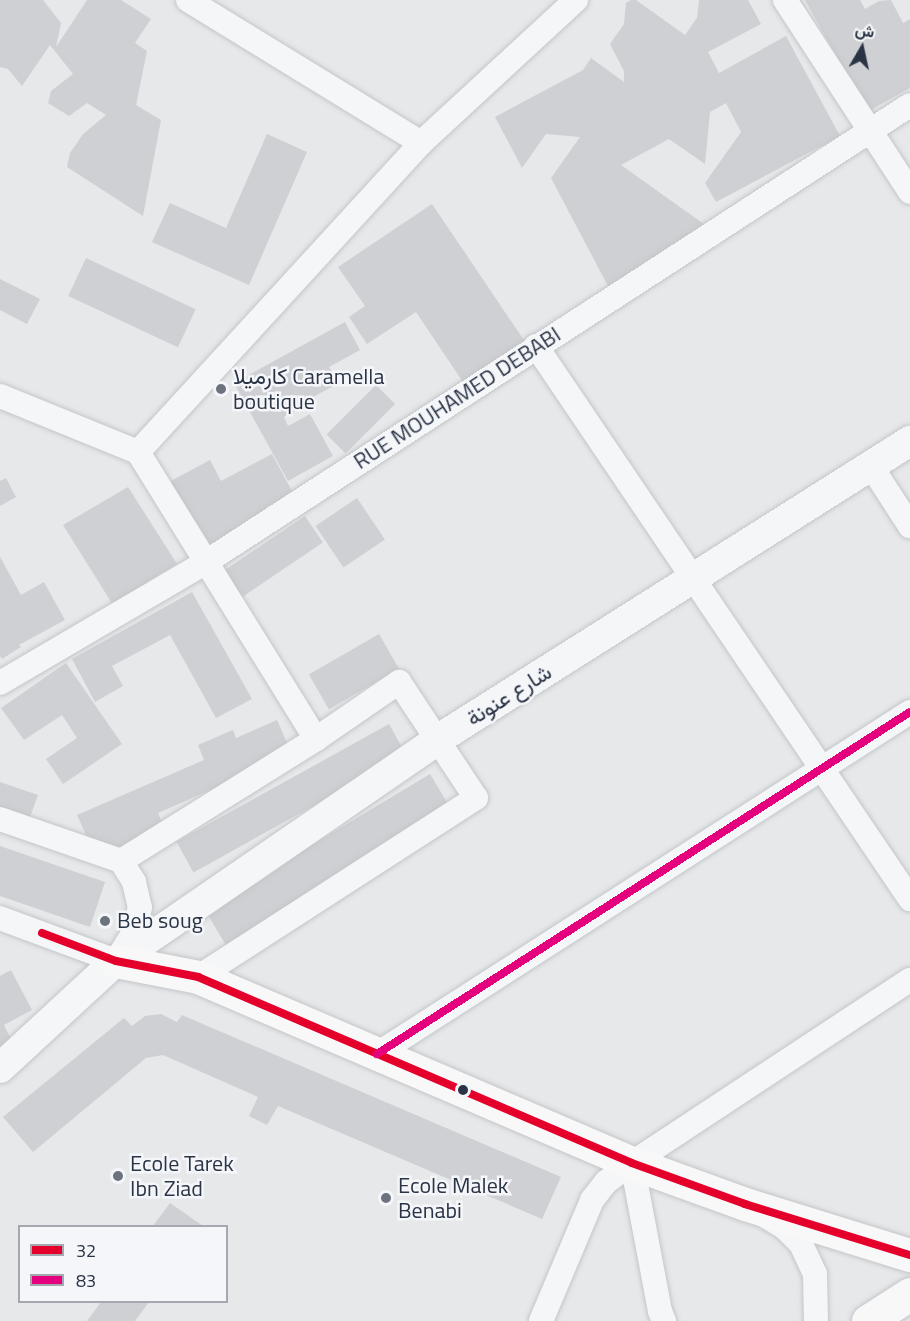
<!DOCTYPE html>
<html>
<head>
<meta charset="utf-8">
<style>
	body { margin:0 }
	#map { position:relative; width:910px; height:1321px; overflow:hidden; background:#e6e8ea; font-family:"Titillium Web",Vazirmatn,sans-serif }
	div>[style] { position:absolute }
	.building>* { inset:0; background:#ced0d3; transform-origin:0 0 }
	.roads { filter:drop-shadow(0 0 2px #c4c6c8) drop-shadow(0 0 2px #c4c6c8) }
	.minor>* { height:24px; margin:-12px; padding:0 12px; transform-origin:12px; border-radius:12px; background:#f5f6f7 }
	.tertiary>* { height:30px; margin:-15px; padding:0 15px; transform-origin:15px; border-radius:15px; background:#f5f6f7 }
	.secondary>* { height:33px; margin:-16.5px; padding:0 16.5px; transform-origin:16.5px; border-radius:16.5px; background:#f8f8f8 }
	.primary>* { height:33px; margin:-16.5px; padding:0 16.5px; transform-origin:16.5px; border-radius:16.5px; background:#f8f8f8 }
	.bus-1>* { height:8px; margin:-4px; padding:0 4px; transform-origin:4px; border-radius:4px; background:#e4002b }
	.bus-2>* { height:8px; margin:-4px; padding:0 4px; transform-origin:4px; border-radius:4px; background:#e5007d }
	.dots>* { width:16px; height:16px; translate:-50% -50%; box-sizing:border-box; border:3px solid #f4f6f9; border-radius:50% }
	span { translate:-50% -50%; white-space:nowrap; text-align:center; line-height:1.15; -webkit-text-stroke:5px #f4f6f9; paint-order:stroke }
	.poi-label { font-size:22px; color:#2b3445 }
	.left { translate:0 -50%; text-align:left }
	.street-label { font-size:22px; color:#2b3445 }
	.legend { position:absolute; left:18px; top:1225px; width:210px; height:78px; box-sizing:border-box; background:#f4f6f9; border:2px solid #a4a8b1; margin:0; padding:8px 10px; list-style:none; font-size:18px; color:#2b3445 }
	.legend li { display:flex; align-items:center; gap:12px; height:30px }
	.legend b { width:30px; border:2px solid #a4a8b1 }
	.north { position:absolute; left:832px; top:18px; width:60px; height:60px; -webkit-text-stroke:4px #f4f6f9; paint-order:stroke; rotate:9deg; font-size:16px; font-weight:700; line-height:24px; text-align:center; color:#2b3445 }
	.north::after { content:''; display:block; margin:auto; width:21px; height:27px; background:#2b3445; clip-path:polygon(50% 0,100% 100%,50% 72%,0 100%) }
</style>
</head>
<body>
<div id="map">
	<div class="building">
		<div style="clip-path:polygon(0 0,43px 0,61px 23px,56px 47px,87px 0,121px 0,151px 19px,135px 43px,147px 51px,136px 105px,161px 120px,143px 216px,67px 167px,70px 153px,83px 134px,106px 115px,87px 103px,69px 116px,48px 103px,51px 91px,73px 74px,50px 45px,22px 86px,8px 69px,0 67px)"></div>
		<div style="clip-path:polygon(631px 0,636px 0,685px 35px,697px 18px,699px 0,748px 0,761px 24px,708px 52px,719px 73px,786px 36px,840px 136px,716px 202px,705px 183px,741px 132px,726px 103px,710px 112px,705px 164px,669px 139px,621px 165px,715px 232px,609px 288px,551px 178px,580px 137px,546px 134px,522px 168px,495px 117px,583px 70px,591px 58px,624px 82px,624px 71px,610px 44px,624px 24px,626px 3px)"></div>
		<div style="clip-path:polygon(805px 0,860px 0,865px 9px,879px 1px,891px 0,903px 23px,910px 19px,910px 88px,867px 112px)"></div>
		<div style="clip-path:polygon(267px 134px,307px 152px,249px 285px,152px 242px,170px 203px,226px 228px)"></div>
		<div style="clip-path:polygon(432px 204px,530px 349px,463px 382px,416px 312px,367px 344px,349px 317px,365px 306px,338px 267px)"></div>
		<div style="left:86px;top:258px;width:121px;height:42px;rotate:25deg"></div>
		<div style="clip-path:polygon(0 279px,40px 299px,27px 324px,0 310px)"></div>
		<div style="clip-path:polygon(345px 322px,360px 350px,329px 367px,339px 383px,302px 403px,304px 406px,284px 417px,288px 426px,310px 414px,333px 456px,288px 481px,234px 383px)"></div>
		<div style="left:376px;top:385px;width:27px;height:70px;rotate:45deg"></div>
		<div style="clip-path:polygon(272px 454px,293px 493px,266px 507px,275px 524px,211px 558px,169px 482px,210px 460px,221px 481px)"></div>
		<div style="clip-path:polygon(6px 478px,16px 497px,0 506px,0 481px)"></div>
		<div style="clip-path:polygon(128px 487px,177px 564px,149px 581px,155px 591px,118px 613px,63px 525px)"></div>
		<div style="left:357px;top:498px;width:50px;height:50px;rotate:56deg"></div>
		<div style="left:305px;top:516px;width:32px;height:104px;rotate:56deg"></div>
		<div style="clip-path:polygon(0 557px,21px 595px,44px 582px,65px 620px,19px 645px,21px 647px,2px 659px,0 656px)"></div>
		<div style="clip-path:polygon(192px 592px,252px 699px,216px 718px,170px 635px,112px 666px,123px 686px,95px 702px,72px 659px)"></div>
		<div style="left:379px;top:634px;width:40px;height:81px;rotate:60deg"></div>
		<div style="clip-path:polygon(66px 663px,122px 744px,63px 784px,46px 759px,77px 738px,62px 715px,24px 740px,1px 708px)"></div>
		<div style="clip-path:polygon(277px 720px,292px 754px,158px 813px,168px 836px,100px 866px,77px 815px,204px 760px,198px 745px,233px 730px,236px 738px)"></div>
		<div style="left:389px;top:724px;width:35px;height:243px;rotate:61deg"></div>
		<div style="left:430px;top:774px;width:42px;height:263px;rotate:59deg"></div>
		<div style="clip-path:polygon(0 782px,38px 795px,30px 817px,0 807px)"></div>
		<div style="clip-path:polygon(0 846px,105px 882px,90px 927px,0 896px)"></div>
		<div style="clip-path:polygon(11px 970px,32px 1010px,4px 1025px,13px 1043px,0 1050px,0 976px)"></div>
		<div style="clip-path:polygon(161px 1014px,177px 1022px,182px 1015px,561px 1177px,542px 1219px,278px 1106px,267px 1125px,249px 1116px,258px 1097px,163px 1055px,146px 1058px,33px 1152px,3px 1117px,124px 1018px,132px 1026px,145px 1016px)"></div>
		<div style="clip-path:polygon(170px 1203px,203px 1226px,153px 1226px)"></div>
		<div style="clip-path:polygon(101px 1302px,149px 1302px,135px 1321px,87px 1321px)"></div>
	</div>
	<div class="roads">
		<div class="minor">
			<div style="left:188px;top:0;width:273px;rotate:31.5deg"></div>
			<div style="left:785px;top:0;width:229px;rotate:56.9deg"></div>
			<div style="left:536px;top:346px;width:668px;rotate:55.93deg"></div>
			<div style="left:0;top:396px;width:149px;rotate:22.1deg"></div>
			<div style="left:138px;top:452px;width:338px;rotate:58.2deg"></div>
			<div style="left:138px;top:452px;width:419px;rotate:-47.5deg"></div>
			<div style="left:421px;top:143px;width:211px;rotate:-42.7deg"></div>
			<div style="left:871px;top:466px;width:72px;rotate:57deg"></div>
			<div style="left:0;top:683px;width:239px;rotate:-30.4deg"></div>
			<div style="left:206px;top:562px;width:839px;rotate:-32.99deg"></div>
			<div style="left:0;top:819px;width:128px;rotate:19.1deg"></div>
			<div style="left:121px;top:861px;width:25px;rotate:58deg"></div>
			<div style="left:134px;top:882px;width:26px;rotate:77deg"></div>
			<div style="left:140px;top:907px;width:26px;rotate:103deg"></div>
			<div style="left:134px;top:932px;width:34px;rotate:122deg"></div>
			<div style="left:116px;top:961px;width:124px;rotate:-159.7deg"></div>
			<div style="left:121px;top:861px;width:230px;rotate:-32deg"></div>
			<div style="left:316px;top:739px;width:101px;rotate:-34.5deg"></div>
			<div style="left:399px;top:682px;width:139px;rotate:56.4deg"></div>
			<div style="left:476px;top:798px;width:331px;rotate:147.2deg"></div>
			<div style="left:377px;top:1054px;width:633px;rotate:-32.69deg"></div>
			<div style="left:632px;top:1163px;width:151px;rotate:79.3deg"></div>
			<div style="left:660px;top:1311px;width:11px;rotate:68deg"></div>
			<div style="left:767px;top:1217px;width:21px;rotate:31deg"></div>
			<div style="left:785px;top:1228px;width:23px;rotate:45deg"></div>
			<div style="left:801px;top:1244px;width:33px;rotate:65deg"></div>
			<div style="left:815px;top:1274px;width:47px;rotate:88.8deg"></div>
			<div style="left:541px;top:1321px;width:131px;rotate:-67.1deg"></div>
			<div style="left:592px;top:1200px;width:23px;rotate:-52deg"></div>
			<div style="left:606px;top:1182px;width:32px;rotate:-36deg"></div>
			<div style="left:632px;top:1163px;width:333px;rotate:-33.4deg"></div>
		</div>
		<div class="tertiary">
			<div style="left:0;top:1068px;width:158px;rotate:-42.7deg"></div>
			<div style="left:116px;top:961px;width:390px;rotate:-34.5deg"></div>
			<div style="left:437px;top:740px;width:560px;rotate:-32.3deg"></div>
		</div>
		<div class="secondary">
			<div style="left:116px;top:961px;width:84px;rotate:11deg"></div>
			<div style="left:198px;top:977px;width:472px;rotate:23.2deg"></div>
			<div style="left:632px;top:1163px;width:120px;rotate:19.9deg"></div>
			<div style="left:745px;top:1204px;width:173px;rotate:17.2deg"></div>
		</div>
		<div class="primary">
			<div style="left:868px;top:1321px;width:50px;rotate:-32.7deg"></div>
		</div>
	</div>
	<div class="bus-1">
		<div style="left:42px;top:933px;width:79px;rotate:20.7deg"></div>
		<div style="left:116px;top:961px;width:84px;rotate:11deg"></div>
		<div style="left:198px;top:977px;width:472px;rotate:23.2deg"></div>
		<div style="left:632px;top:1163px;width:120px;rotate:19.9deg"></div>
		<div style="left:745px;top:1204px;width:173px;rotate:17.2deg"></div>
	</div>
	<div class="bus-2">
		<div style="left:377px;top:1054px;width:633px;rotate:-32.69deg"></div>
	</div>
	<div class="dots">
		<div style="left:221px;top:389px;background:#6c737f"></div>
		<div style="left:105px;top:921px;background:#6c737f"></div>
		<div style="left:463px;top:1090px;background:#2b3445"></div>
		<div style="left:118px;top:1176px;background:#6c737f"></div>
		<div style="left:386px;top:1198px;background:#6c737f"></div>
	</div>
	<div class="poi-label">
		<span class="left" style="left:233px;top:389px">كارميلا Caramella<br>boutique</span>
		<span class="left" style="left:117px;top:921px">Beb soug</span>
		<span class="left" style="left:130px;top:1176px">Ecole Tarek<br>Ibn Ziad</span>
		<span class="left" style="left:398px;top:1198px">Ecole Malek<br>Benabi</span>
	</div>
	<div class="street-label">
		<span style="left:457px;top:398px;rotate:-33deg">RUE MOUHAMED DEBABI</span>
		<span style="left:509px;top:695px;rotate:-32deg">شارع عنونة</span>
	</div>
	<ul class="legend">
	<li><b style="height:8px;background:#e4002b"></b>32</li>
	<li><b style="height:8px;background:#e5007d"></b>83</li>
	</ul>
	<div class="north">ش</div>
</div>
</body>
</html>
